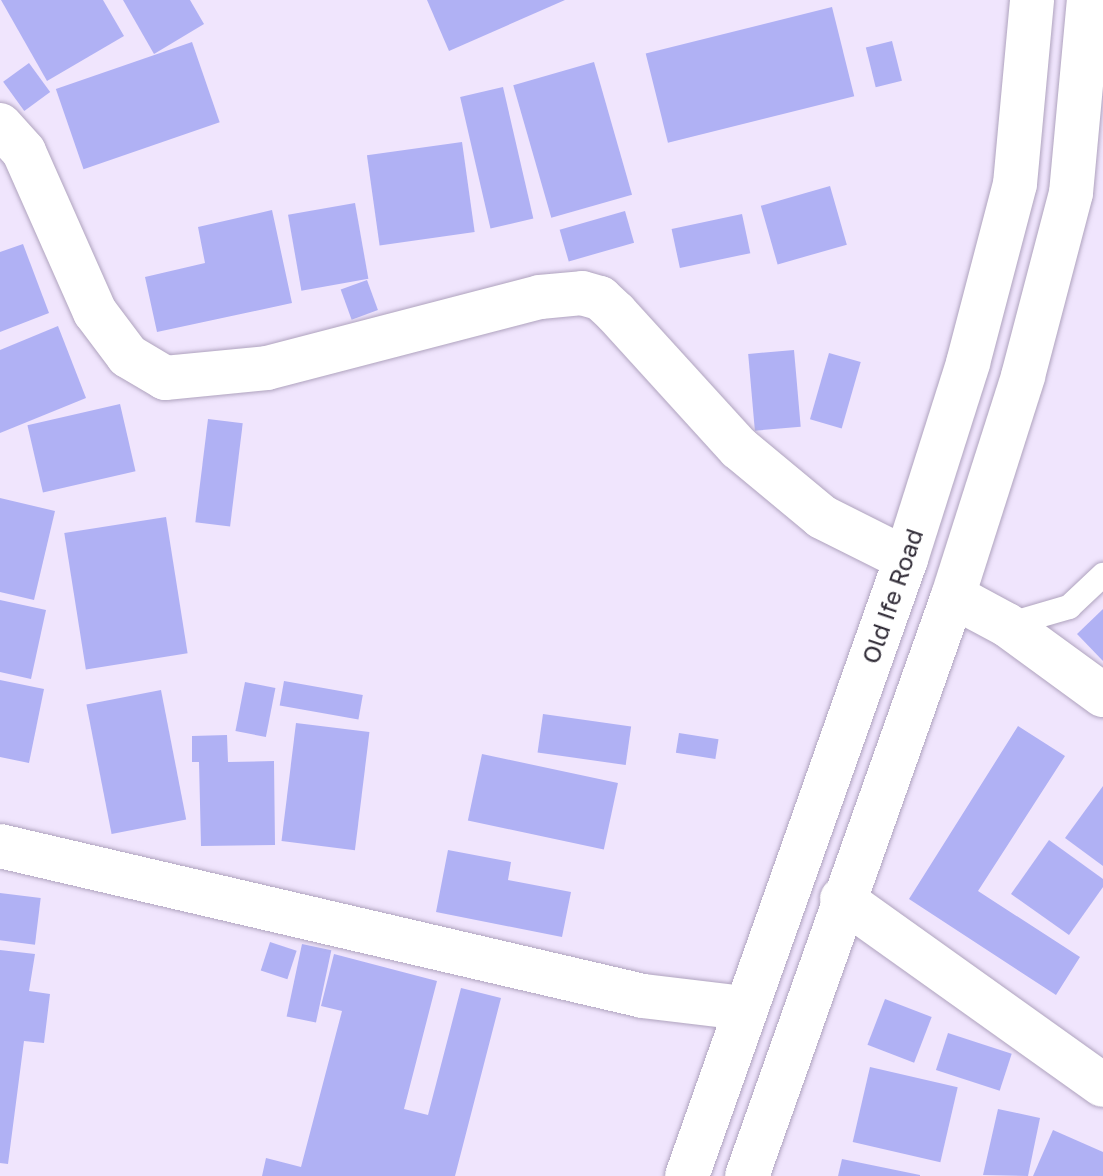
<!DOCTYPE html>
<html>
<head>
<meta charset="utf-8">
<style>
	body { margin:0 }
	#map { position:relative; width:1103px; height:1176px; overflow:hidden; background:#f0e5fd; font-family:"Golos Text",sans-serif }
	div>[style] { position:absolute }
	.building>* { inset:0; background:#b0b1f4; transform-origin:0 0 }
	.roads { filter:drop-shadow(0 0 2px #afa3be) drop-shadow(0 0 2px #afa3be) }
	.service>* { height:24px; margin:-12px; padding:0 12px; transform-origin:12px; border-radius:12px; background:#fff }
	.minor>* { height:44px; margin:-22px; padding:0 22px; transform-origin:22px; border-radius:22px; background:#fff }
	.primary>* { height:44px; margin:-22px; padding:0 22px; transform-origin:22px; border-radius:22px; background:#fff }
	span { translate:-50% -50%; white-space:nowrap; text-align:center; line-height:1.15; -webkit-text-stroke:7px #fff; paint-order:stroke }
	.street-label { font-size:24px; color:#322d38 }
</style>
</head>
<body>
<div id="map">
	<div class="building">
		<div style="clip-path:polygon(1px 0,103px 0,124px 36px,47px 81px)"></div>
		<div style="clip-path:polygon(123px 0,190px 0,204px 24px,154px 54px)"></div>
		<div style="clip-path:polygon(427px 0,565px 0,449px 51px)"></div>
		<div style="left:832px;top:7px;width:92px;height:192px;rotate:76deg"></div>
		<div style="left:892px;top:41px;width:41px;height:27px;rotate:76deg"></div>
		<div style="left:192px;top:42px;width:85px;height:144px;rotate:71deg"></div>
		<div style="left:594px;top:62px;width:138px;height:84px;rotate:74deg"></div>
		<div style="left:29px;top:63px;width:36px;height:32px;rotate:54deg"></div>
		<div style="left:503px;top:87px;width:135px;height:44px;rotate:77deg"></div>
		<div style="left:462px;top:142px;width:91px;height:96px;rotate:82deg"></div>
		<div style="left:830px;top:186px;width:61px;height:72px;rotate:74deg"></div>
		<div style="left:355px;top:203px;width:77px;height:68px;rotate:80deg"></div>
		<div style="clip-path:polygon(272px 210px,292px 303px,157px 332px,145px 277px,205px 263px,198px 227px)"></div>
		<div style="left:625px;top:211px;width:33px;height:68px;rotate:74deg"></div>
		<div style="left:742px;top:214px;width:40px;height:72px;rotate:78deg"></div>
		<div style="clip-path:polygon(23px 244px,49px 313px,0 332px,0 252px)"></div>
		<div style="left:367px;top:280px;width:32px;height:28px;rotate:70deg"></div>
		<div style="clip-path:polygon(58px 326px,86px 398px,0 433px,0 350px)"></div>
		<div style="left:794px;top:350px;width:77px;height:46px;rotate:85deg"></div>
		<div style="left:829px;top:353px;width:33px;height:69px;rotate:16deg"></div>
		<div style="left:120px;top:404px;width:69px;height:95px;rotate:77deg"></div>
		<div style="left:208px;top:419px;width:35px;height:104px;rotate:7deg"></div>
		<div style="clip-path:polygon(0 498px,55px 511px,34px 600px,0 592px)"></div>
		<div style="left:166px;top:517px;width:138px;height:103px;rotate:81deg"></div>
		<div style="clip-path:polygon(0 600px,46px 610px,31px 679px,0 672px)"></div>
		<div style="clip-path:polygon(1103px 609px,1103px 661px,1077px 634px)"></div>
		<div style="clip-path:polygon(0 680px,44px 689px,29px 763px,0 757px)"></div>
		<div style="left:284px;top:681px;width:80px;height:25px;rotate:10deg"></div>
		<div style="left:245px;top:682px;width:31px;height:50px;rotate:11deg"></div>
		<div style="left:161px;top:690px;width:132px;height:76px;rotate:79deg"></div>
		<div style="left:543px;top:714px;width:89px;height:39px;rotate:8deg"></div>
		<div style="left:296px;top:723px;width:74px;height:119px;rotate:7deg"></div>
		<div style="clip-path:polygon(1018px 726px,1065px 756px,978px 891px,1080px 957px,1056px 995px,909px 899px)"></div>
		<div style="left:679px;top:733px;width:40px;height:20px;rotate:9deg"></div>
		<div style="clip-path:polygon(227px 735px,228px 762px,274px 761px,275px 845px,201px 846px,199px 762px,192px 762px,192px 736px)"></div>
		<div style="left:482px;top:754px;width:139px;height:68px;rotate:12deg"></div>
		<div style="clip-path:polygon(1103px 786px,1103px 866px,1065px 838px)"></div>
		<div style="clip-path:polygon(1049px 840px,1103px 879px,1103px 887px,1069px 935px,1011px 894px)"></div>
		<div style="clip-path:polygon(448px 850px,511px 862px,508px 880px,571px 892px,562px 937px,436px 912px)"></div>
		<div style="left:0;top:893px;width:41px;height:47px;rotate:7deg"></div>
		<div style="left:270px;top:942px;width:28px;height:30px;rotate:18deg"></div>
		<div style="left:302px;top:944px;width:30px;height:74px;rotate:12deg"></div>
		<div style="clip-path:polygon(0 950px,35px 954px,29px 991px,50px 994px,44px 1043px,24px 1041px,8px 1164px,0 1163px)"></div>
		<div style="clip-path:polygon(334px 954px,437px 981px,404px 1109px,428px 1115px,461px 988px,501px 998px,455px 1176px,262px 1176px,266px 1158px,301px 1167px,342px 1011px,321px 1006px)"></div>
		<div style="left:885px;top:999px;width:50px;height:49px;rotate:21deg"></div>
		<div style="left:948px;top:1033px;width:67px;height:39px;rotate:18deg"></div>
		<div style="left:870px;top:1067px;width:90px;height:77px;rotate:13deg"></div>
		<div style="clip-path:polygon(998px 1109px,1040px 1118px,1028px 1176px,983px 1175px)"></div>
		<div style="clip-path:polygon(1053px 1130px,1103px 1152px,1103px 1176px,1033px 1176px)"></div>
		<div style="clip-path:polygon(842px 1159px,920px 1175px,920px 1176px,838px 1176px)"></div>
	</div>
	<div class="roads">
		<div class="service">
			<div style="left:1007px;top:625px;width:65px;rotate:-16.2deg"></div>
			<div style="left:1069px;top:607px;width:47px;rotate:-43.3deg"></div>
		</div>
		<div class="minor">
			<div style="left:0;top:125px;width:36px;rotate:48deg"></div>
			<div style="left:24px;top:152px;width:175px;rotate:66.1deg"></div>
			<div style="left:95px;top:312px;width:55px;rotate:53.1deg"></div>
			<div style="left:128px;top:356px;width:43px;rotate:30.7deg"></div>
			<div style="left:165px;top:378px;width:102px;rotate:-5.6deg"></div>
			<div style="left:267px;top:368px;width:282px;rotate:-14.6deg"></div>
			<div style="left:540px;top:297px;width:42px;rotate:-5.4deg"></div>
			<div style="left:582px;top:293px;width:19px;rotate:16deg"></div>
			<div style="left:600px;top:298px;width:22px;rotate:43deg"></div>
			<div style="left:616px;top:313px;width:183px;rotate:47.7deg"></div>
			<div style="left:739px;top:448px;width:108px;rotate:39.7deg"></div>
			<div style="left:822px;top:517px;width:94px;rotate:26.6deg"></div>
			<div style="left:953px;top:596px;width:61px;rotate:28.2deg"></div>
			<div style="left:1007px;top:625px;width:119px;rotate:36.1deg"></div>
			<div style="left:0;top:846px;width:660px;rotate:13.13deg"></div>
			<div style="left:643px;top:996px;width:101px;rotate:6.8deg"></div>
			<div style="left:842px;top:899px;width:320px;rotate:35.5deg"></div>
		</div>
		<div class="primary">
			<div style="left:687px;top:1176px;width:655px;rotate:-70.46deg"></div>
			<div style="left:906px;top:559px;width:206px;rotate:-72.4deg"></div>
			<div style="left:968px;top:363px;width:185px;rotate:-75.3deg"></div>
			<div style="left:1015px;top:184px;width:185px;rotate:-84.7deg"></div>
			<div style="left:747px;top:1176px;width:615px;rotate:-70.45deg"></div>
			<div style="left:953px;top:596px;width:231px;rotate:-72.3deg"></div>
			<div style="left:1023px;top:376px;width:189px;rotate:-75.3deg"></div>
			<div style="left:1071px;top:193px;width:194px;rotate:-84.7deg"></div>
		</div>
	</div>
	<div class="street-label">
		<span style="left:892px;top:596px;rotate:-71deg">Old Ife Road</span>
	</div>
</div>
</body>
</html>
